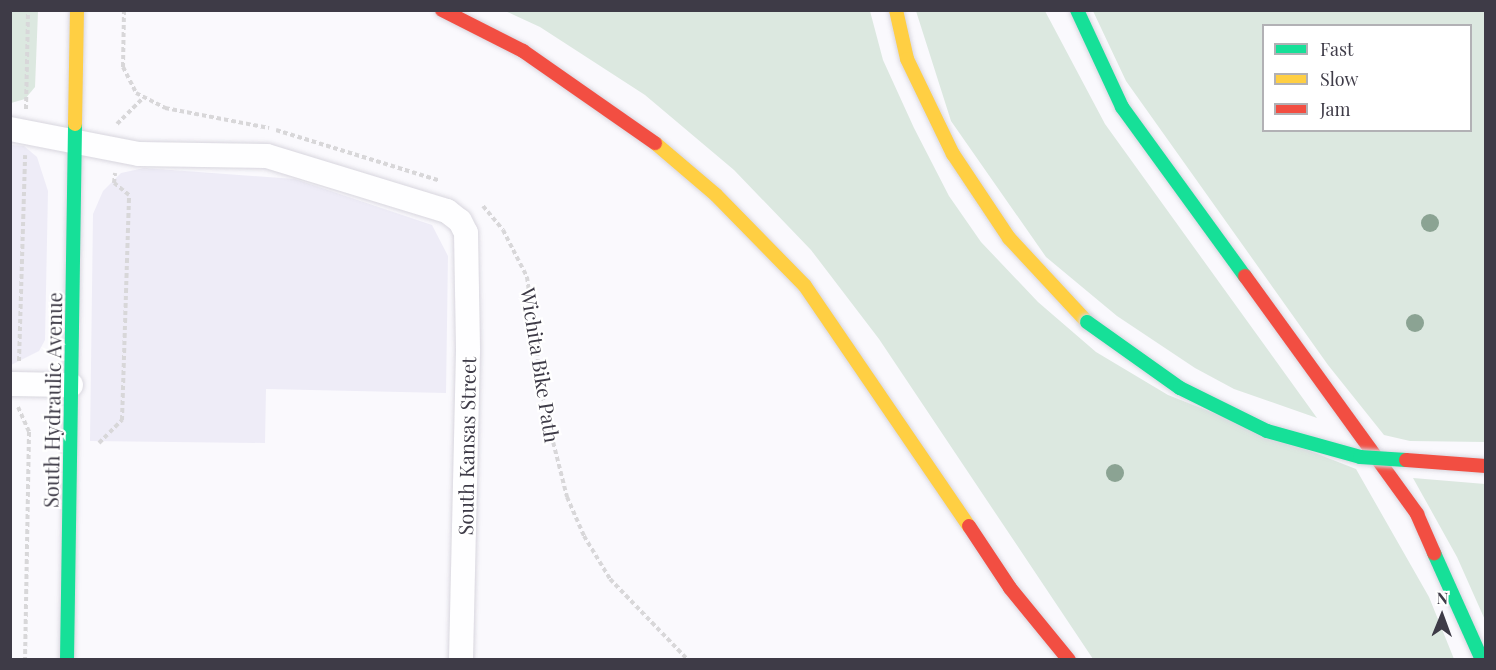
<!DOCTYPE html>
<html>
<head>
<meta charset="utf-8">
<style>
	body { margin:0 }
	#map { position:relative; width:1496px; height:670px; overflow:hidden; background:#faf9fd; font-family:"Playfair Display",serif }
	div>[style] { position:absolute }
	.built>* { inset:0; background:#eeecf7 }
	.green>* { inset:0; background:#dce8e0 }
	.path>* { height:4px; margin-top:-2px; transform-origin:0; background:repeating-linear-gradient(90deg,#d8d7d9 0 4.5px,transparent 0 7.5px) }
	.roads { filter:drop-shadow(0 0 2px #d8d6de) drop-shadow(0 0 2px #d8d6de) }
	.street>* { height:24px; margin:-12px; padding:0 12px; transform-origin:12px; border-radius:12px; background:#fefeff }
	.fast>* { height:14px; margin:-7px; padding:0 7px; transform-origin:7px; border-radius:7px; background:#16e098 }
	.slow>* { height:14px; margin:-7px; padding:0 7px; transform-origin:7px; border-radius:7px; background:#ffcf43 }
	.jam>* { height:14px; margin:-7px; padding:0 7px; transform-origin:7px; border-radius:7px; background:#f24e42 }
	.bridges { filter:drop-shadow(0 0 2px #d8d6de) drop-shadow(0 0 2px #d8d6de) }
	.fast-bridge>* { height:14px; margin:-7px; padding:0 7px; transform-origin:7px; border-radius:7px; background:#16e098 }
	.jam-bridge>* { height:14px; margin:-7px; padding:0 7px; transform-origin:7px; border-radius:7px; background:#f24e42 }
	.trees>* { width:18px; height:18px; margin:-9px; border-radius:50%; background:#8ba393 }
	span { translate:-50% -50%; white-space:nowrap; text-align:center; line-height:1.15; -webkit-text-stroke:4.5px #fff; paint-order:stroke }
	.street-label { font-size:20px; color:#3e3b47 }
	.frame { position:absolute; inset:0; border:12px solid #3e3b47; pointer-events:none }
	.legend { position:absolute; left:1262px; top:24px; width:210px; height:108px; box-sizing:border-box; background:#fff; border:2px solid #b2b1b5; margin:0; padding:8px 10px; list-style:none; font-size:18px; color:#3e3b47 }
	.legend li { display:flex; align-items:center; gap:12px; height:30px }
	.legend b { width:30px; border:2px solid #b2b1b5 }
	.north { position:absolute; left:1412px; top:586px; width:60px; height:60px; -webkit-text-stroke:4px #fff; paint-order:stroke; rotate:1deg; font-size:16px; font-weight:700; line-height:24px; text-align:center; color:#3e3b47 }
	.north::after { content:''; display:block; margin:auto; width:21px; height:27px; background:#3e3b47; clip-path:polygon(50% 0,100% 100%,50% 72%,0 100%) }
</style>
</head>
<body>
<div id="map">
	<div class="built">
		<div style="clip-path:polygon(11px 145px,24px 146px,37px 157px,48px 191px,45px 340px,39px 351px,11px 365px)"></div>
		<div style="clip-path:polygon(144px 168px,295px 179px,432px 225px,448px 256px,446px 393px,266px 389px,265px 443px,90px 441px,93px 214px,103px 191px,121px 173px)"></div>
	</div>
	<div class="green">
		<div style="clip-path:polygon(11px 10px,38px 11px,35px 87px,25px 99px,11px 103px)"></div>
		<div style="clip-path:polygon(505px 11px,870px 11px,883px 60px,914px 128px,949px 196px,981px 242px,1038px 302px,1096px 352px,1168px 395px,1356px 469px,1429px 597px,1454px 659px,1093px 659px,879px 339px,811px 250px,734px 170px,645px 95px,540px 27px)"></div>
		<div style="clip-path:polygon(916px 11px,1045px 11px,1105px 124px,1317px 418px,1234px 389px,1195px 368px,1117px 316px,1046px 257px,951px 121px)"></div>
		<div style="clip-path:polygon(evenodd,1093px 11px,1485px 11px,1485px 442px,1410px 441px,1384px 435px,1328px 365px,1126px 81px,1093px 11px,1264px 26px,1470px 26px,1470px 130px,1264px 130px,1264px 26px)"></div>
		<div style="clip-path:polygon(1413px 478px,1485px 484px,1485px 620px,1457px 557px)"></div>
	</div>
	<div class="path">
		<div style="left:124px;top:10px;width:57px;rotate:91deg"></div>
		<div style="left:123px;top:67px;width:29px;rotate:63deg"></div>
		<div style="left:136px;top:93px;width:33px;rotate:27deg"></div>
		<div style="left:165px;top:108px;width:106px;rotate:10.9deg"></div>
		<div style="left:26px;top:109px;width:99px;rotate:-88.8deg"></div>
		<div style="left:117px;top:124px;width:38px;rotate:-45deg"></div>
		<div style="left:276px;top:130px;width:170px;rotate:17.2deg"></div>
		<div style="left:483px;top:206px;width:31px;rotate:50deg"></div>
		<div style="left:503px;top:230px;width:53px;rotate:62.9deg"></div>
		<div style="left:527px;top:277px;width:130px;rotate:82.5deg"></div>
		<div style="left:544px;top:406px;width:94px;rotate:75.8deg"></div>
		<div style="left:567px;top:497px;width:43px;rotate:66.4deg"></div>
		<div style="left:584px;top:536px;width:50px;rotate:58.8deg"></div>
		<div style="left:610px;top:579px;width:112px;rotate:46.1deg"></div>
		<div style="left:19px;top:361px;width:206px;rotate:-88.3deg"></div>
		<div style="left:18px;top:407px;width:27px;rotate:66deg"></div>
		<div style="left:29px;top:432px;width:228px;rotate:91deg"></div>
		<div style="left:99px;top:443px;width:33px;rotate:-45deg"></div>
		<div style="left:122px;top:420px;width:225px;rotate:-88.2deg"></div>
		<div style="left:129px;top:195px;width:19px;rotate:-141deg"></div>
		<div style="left:114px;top:183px;width:10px;rotate:-84deg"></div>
	</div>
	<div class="roads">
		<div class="street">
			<div style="left:10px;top:129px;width:131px;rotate:11deg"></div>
			<div style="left:139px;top:154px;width:128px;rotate:0.9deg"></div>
			<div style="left:267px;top:156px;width:188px;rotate:17deg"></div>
			<div style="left:447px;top:211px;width:16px;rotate:38deg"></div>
			<div style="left:460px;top:221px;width:13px;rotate:63deg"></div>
			<div style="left:466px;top:233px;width:118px;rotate:89deg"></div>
			<div style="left:468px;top:351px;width:309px;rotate:91.3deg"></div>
			<div style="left:10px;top:384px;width:61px;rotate:0.9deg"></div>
		</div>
		<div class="fast">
			<div style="left:1077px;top:10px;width:107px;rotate:65.1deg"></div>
			<div style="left:1122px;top:107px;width:209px;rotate:54deg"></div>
			<div style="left:1434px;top:553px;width:117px;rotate:65.8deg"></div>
			<div style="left:67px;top:660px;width:536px;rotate:-89.14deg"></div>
		</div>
		<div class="slow">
			<div style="left:896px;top:10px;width:50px;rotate:77.3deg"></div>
			<div style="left:907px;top:59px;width:106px;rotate:64.2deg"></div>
			<div style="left:953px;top:154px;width:101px;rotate:56.3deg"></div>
			<div style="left:1009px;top:238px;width:115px;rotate:47.1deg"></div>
			<div style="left:75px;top:124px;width:114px;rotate:-89deg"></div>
			<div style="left:655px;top:143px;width:80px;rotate:40.4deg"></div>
			<div style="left:716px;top:195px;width:127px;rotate:45.6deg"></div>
			<div style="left:805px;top:286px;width:291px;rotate:55.7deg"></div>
		</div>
		<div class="jam">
			<div style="left:442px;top:10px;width:91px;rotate:26.8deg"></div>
			<div style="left:523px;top:51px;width:161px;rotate:34.9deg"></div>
			<div style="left:1245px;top:276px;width:294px;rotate:54.1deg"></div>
			<div style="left:1417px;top:514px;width:43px;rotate:66.4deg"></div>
			<div style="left:969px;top:526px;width:74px;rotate:56.5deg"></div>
			<div style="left:1010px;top:588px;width:93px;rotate:50.7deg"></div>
		</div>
	</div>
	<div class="bridges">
		<div class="fast-bridge">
			<div style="left:1087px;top:322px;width:114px;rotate:35.4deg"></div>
			<div style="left:1180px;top:388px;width:97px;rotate:26.3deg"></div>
			<div style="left:1267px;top:431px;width:97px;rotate:15.6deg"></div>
			<div style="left:1360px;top:457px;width:46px;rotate:3.7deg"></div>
		</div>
		<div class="jam-bridge">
			<div style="left:1406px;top:460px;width:80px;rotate:4.3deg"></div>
		</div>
	</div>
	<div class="trees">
		<div style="left:1430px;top:223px"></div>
		<div style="left:1415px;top:323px"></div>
		<div style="left:1115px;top:473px"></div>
	</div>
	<div class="street-label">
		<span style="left:541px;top:365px;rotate:81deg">Wichita Bike Path</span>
		<span style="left:52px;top:400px;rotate:-89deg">South Hydraulic Avenue</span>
		<span style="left:466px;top:446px;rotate:-89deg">South Kansas Street</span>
	</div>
	<div class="frame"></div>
	<ul class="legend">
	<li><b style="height:8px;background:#16e098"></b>Fast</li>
	<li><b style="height:8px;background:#ffcf43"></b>Slow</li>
	<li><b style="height:8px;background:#f24e42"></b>Jam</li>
	</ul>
	<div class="north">N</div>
</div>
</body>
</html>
